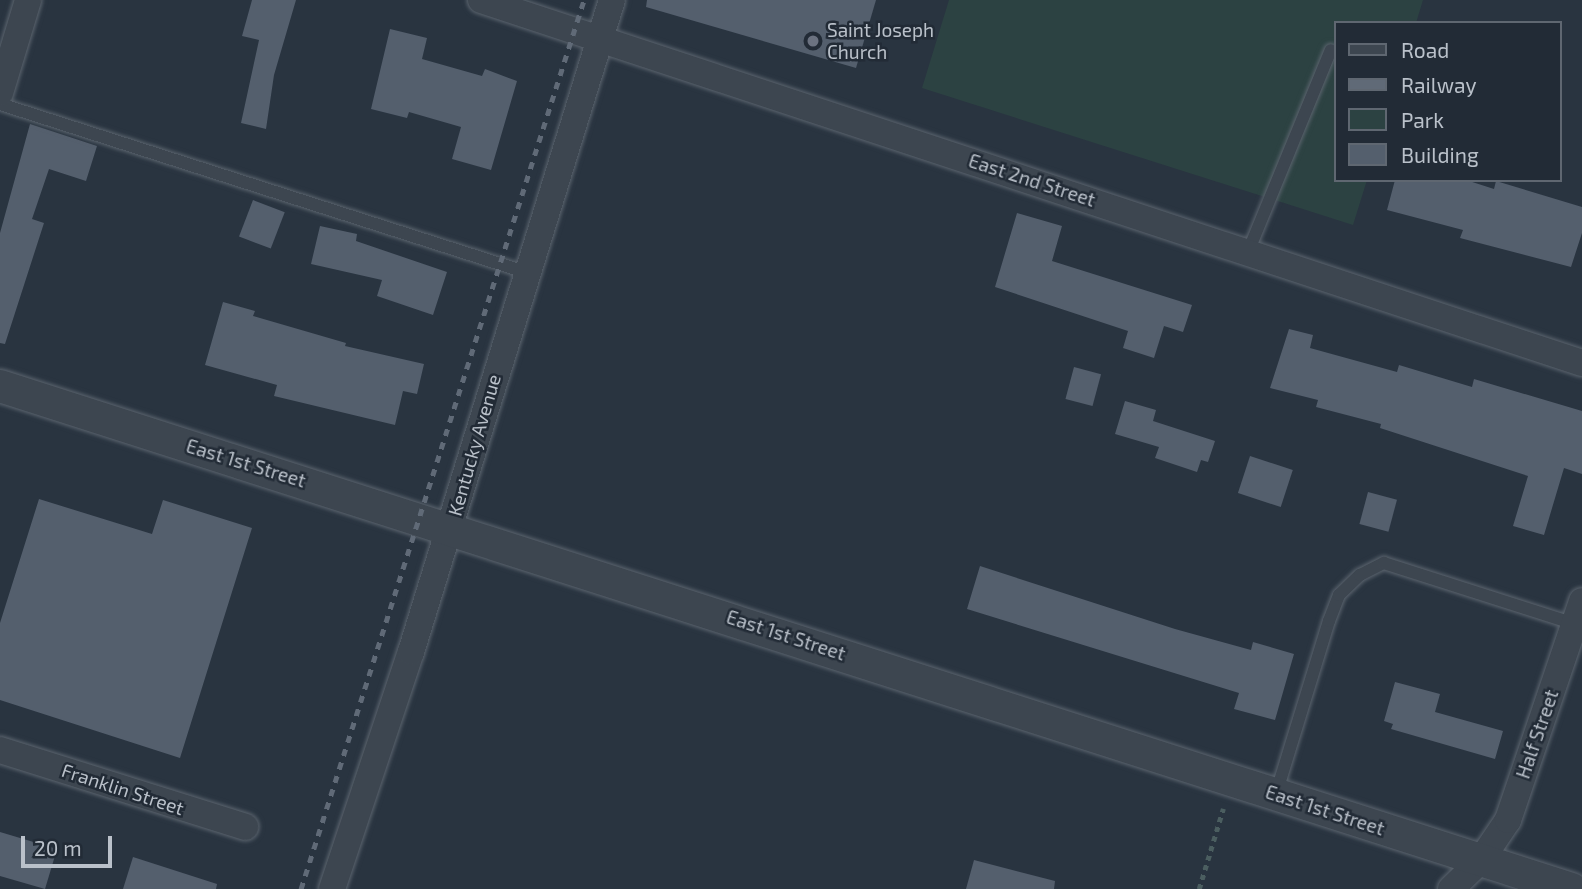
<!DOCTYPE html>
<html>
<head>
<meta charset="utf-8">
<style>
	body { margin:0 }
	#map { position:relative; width:1582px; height:889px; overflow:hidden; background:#293440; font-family:"Exo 2",sans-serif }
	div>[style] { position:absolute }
	.green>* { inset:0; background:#2c4242 }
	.building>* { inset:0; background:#545f6d; transform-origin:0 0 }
	.path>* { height:4.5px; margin-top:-2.25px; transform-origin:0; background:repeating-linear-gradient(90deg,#4b5e60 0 5px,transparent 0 10px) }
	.roads { filter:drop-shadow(0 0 2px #5b646e) drop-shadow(0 0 2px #5b646e) }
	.service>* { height:12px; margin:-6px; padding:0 6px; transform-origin:6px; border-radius:6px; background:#3d4650 }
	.minor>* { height:26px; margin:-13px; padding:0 13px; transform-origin:13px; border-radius:13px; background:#3d4650 }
	.tertiary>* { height:32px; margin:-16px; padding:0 16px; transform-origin:16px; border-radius:16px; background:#3d4650 }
	.rail>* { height:5px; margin-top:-2.5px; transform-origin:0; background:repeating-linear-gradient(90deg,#606a77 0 7px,transparent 0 14px) }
	.dots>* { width:19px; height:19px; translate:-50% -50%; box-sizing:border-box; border:4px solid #222b36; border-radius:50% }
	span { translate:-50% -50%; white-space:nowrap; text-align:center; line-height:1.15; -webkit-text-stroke:5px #222b36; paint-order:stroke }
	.poi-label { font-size:19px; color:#bac1ca }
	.left { translate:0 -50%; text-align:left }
	.street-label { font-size:19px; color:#bac1ca }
	.legend { position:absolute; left:1334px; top:21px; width:228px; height:161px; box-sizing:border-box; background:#222b36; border:2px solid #5f6771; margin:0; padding:9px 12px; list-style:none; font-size:21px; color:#bac1ca }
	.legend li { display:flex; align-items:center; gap:14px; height:35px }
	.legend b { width:35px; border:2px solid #5f6771 }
	.scale { position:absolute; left:21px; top:836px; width:91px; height:32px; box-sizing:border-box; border:4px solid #bac1ca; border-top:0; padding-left:9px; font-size:21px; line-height:24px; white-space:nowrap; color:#bac1ca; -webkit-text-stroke:5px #222b36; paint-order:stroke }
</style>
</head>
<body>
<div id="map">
	<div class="green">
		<div style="clip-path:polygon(949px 0,1423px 0,1416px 23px,1335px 23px,1335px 180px,1367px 180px,1353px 225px,922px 88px)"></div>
	</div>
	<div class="building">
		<div style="clip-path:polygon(252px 0,296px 0,274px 75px,266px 129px,241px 123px,259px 40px,242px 36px)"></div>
		<div style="clip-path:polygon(647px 0,876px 0,856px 68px,646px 7px)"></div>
		<div style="clip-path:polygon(390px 29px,427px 38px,422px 59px,482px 76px,485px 69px,517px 81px,491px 170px,452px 159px,461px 127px,409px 112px,407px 118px,371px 109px)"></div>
		<div style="clip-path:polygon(30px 124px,97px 146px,86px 181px,49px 169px,32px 219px,44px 223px,5px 344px,0 343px,0 233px)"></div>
		<div style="clip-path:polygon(1395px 180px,1466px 180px,1494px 189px,1496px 181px,1582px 207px,1582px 233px,1571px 267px,1460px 238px,1463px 230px,1387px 210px)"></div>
		<div style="left:253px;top:200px;width:34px;height:39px;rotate:21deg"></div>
		<div style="clip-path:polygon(1017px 213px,1062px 226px,1052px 261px,1192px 305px,1183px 332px,1164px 326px,1154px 358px,1123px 348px,1128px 331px,995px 287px)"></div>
		<div style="clip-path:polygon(320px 226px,357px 234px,356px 241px,447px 272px,433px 315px,377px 296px,382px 280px,311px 264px)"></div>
		<div style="clip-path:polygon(223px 302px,255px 311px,253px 316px,346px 343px,345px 346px,424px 364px,417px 394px,403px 391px,395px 425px,274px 396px,277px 385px,205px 365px)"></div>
		<div style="clip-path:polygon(1289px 329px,1313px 335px,1310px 348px,1397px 372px,1399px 365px,1472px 387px,1474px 379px,1582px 411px,1582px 474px,1564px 468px,1544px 535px,1513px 526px,1528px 476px,1380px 428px,1381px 424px,1316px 407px,1318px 400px,1270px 388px)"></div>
		<div style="left:1074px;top:367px;width:28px;height:33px;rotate:15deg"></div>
		<div style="clip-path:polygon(1125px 401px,1156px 410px,1153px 421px,1215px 441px,1208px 462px,1201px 460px,1197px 472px,1155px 458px,1159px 447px,1115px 434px)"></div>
		<div style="left:1250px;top:456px;width:45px;height:39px;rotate:18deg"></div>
		<div style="left:1368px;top:492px;width:30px;height:33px;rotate:15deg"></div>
		<div style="clip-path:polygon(39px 499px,152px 534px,163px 500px,252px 528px,180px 758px,0 700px,0 623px)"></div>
		<div style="clip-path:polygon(980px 566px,1175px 629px,1251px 650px,1253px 642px,1294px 654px,1275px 720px,1234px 709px,1239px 693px,967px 609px)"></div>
		<div style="clip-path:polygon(1395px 682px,1440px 694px,1435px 712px,1503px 731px,1495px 759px,1391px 729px,1393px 724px,1384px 721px)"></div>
		<div style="clip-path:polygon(0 832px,57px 849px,45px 889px,0 876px)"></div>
		<div style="clip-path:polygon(133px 857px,217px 884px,216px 889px,123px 889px)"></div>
		<div style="clip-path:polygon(974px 860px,1055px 881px,1054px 889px,966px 889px)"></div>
	</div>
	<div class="path">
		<div style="left:1199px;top:889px;width:84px;rotate:-73.3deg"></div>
	</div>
	<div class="roads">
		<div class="service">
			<div style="left:0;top:104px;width:551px;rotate:17.74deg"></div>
			<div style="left:1248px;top:252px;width:218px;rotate:-67.7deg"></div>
			<div style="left:1276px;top:794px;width:181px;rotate:-73deg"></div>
			<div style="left:1329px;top:621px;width:28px;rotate:-69deg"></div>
			<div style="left:1339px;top:595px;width:29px;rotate:-44deg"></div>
			<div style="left:1360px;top:575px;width:27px;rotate:-27deg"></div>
			<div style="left:1384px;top:563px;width:201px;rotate:17.7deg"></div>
		</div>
		<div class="minor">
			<div style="left:481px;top:0;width:1159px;rotate:18.25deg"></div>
			<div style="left:0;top:93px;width:97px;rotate:-73.2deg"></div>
			<div style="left:0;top:750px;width:257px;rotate:17.4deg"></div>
			<div style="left:332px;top:889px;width:250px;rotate:-71.6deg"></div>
			<div style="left:411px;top:652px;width:682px;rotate:-72.87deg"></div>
			<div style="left:1451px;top:889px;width:42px;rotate:-44deg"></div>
			<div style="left:1481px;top:860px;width:48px;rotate:-56deg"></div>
			<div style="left:1508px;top:820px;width:231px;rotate:-71.3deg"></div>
		</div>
		<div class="tertiary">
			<div style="left:0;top:386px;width:1650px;rotate:17.75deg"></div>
		</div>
	</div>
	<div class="rail">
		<div style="left:301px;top:889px;width:933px;rotate:-72.34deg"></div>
	</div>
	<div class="dots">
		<div style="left:813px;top:41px;background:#6b7280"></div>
	</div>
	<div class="poi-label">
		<span class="left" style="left:827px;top:41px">Saint Joseph<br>Church</span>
	</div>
	<div class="street-label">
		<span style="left:1032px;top:180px;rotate:18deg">East 2nd Street</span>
		<span style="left:474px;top:445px;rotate:-74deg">Kentucky Avenue</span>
		<span style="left:246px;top:463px;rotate:17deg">East 1st Street</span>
		<span style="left:786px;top:635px;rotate:18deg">East 1st Street</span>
		<span style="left:1537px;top:734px;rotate:-71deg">Half Street</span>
		<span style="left:123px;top:789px;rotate:18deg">Franklin Street</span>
		<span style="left:1325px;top:810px;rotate:18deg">East 1st Street</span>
	</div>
	<ul class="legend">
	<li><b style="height:9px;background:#3d4650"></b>Road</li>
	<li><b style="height:9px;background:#606a77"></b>Railway</li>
	<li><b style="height:19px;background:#2c4242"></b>Park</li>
	<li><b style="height:19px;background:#545f6d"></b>Building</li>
	</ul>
	<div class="scale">20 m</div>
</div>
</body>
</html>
